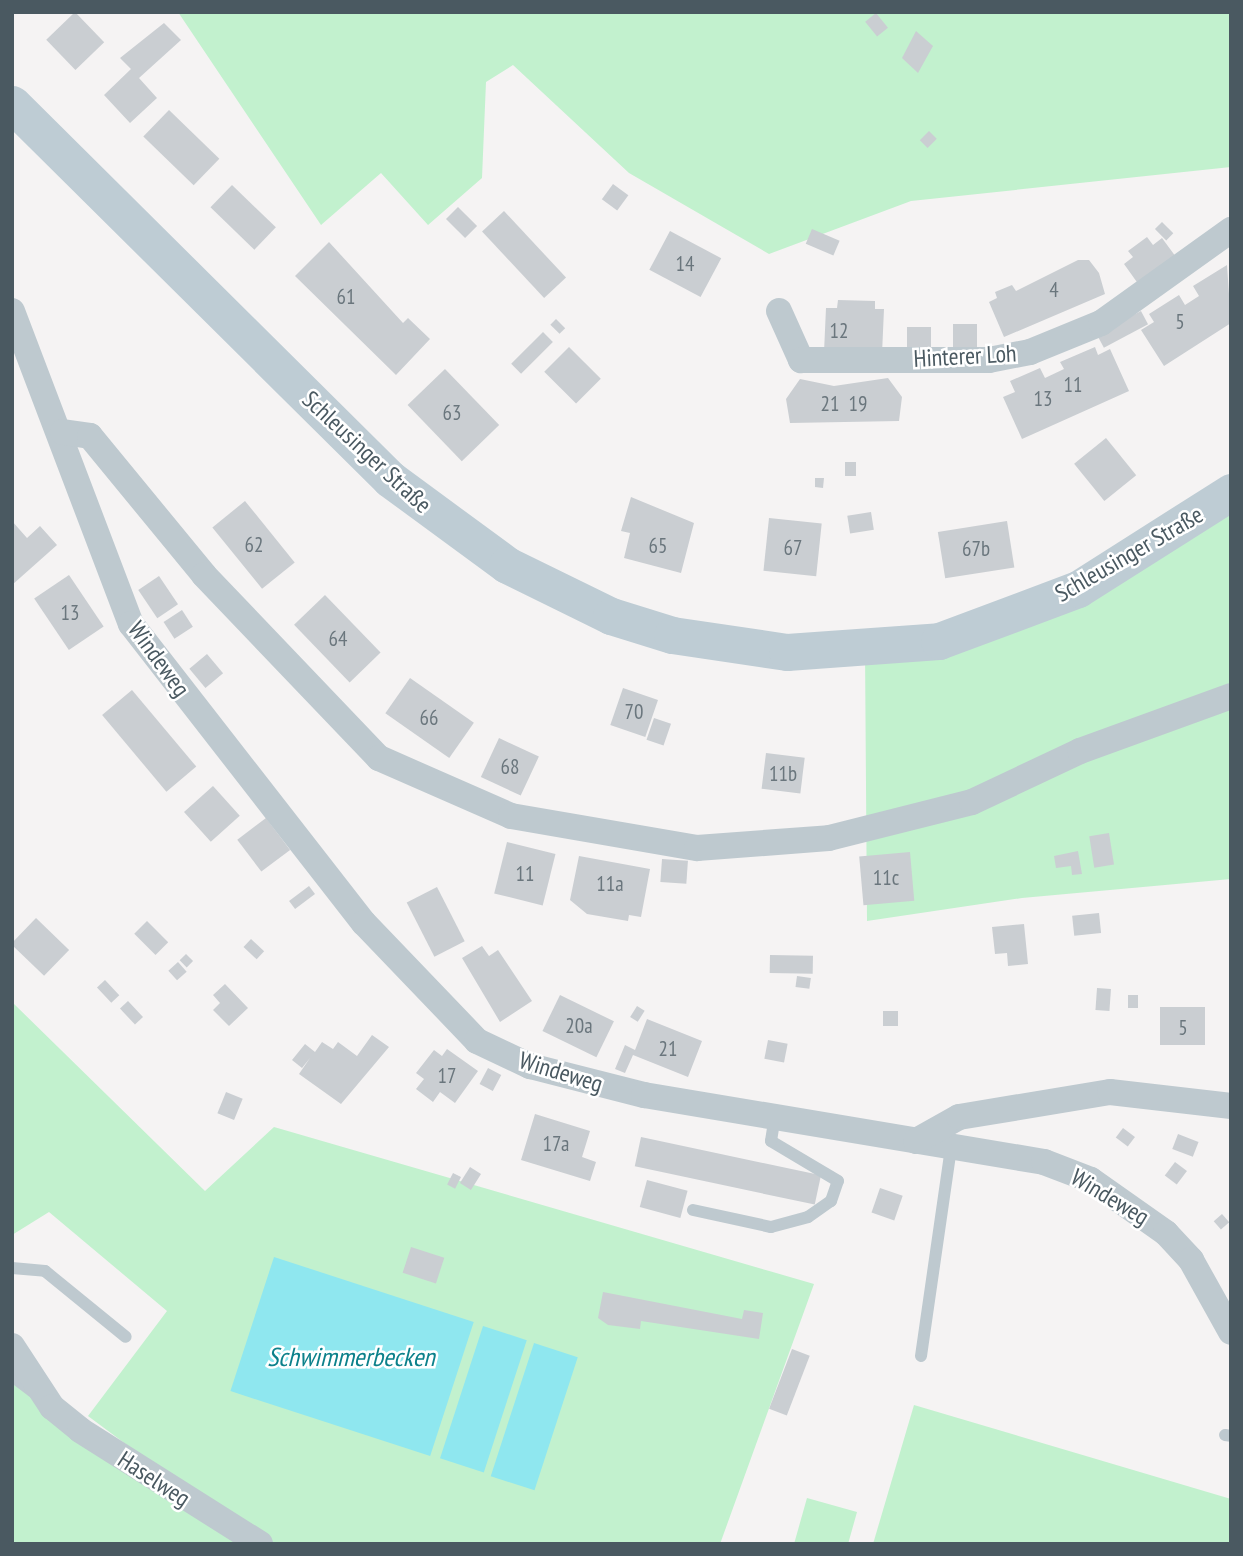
<!DOCTYPE html>
<html>
<head>
<meta charset="utf-8">
<style>
	body { margin:0 }
	#map { position:relative; width:1243px; height:1556px; overflow:hidden; background:#f5f3f3; font-family:"PT Sans Narrow",sans-serif }
	div>[style] { position:absolute }
	.green>* { inset:0; background:#c2f1ce }
	.water>* { inset:0; background:#8fe7ef; transform-origin:0 0 }
	.building>* { inset:0; background:#caced2; transform-origin:0 0 }
	.service>* { height:12px; margin:-6px; padding:0 6px; transform-origin:6px; border-radius:6px; background:#bec9cf }
	.minor>* { height:26px; margin:-13px; padding:0 13px; transform-origin:13px; border-radius:13px; background:#bec9cf }
	.secondary>* { height:37px; margin:-18.5px; padding:0 18.5px; transform-origin:18.5px; border-radius:18.5px; background:#beccd4 }
	span { translate:-50% -50%; white-space:nowrap; text-align:center; line-height:1.15; -webkit-text-stroke:5px #fff; paint-order:stroke }
	.number-label { font-size:21px; color:#6a767d }
	.number-label span { -webkit-text-stroke-width:0 }
	.street-label { font-size:24px; color:#4a5961 }
	.water-label { font-size:26px; color:#0c818b; font-style:italic }
	.frame { position:absolute; inset:0; border:14px solid #4a5961; pointer-events:none }
</style>
</head>
<body>
<div id="map">
	<div class="green">
		<div style="clip-path:polygon(178px 12px,1231px 12px,1231px 167px,911px 201px,769px 254px,629px 173px,513px 65px,486px 82px,482px 178px,428px 225px,381px 173px,321px 225px)"></div>
		<div style="clip-path:polygon(1231px 492px,1231px 879px,1022px 898px,867px 921px,865px 650px,939px 641px)"></div>
		<div style="clip-path:polygon(12px 1002px,205px 1191px,274px 1127px,814px 1284px,720px 1544px,260px 1544px,88px 1416px,167px 1311px,49px 1212px,12px 1235px)"></div>
		<div style="clip-path:polygon(12px 1382px,245px 1544px,12px 1544px)"></div>
		<div style="clip-path:polygon(914px 1405px,1231px 1499px,1231px 1544px,873px 1544px)"></div>
		<div style="clip-path:polygon(807px 1498px,857px 1512px,848px 1544px,794px 1544px)"></div>
	</div>
	<div class="water">
		<div style="left:274px;top:1257px;width:210px;height:141px;rotate:18deg"></div>
		<div style="left:483px;top:1326px;width:46px;height:139px;rotate:18deg"></div>
		<div style="left:534px;top:1343px;width:46px;height:140px;rotate:18deg"></div>
	</div>
	<div class="building">
		<div style="left:75px;top:12px;width:42px;height:40px;rotate:46deg"></div>
		<div style="left:876px;top:13px;width:19px;height:14px;rotate:51deg"></div>
		<div style="clip-path:polygon(164px 23px,181px 40px,139px 78px,157px 98px,130px 123px,104px 95px,131px 69px,120px 58px)"></div>
		<div style="clip-path:polygon(916px 31px,933px 46px,918px 73px,902px 58px)"></div>
		<div style="left:169px;top:110px;width:70px;height:37px;rotate:44deg"></div>
		<div style="left:929px;top:131px;width:11px;height:13px;rotate:45deg"></div>
		<div style="left:613px;top:184px;width:19px;height:19px;rotate:36deg"></div>
		<div style="left:232px;top:185px;width:61px;height:31px;rotate:44deg"></div>
		<div style="left:458px;top:207px;width:27px;height:17px;rotate:45deg"></div>
		<div style="left:504px;top:211px;width:91px;height:30px;rotate:47deg"></div>
		<div style="left:1162px;top:222px;width:16px;height:10px;rotate:45deg"></div>
		<div style="left:812px;top:229px;width:30px;height:16px;rotate:23deg"></div>
		<div style="left:670px;top:231px;width:58px;height:44px;rotate:28deg"></div>
		<div style="clip-path:polygon(1147px 237px,1153px 245px,1162px 238px,1176px 257px,1139px 285px,1124px 264px,1133px 257px,1128px 251px)"></div>
		<div style="clip-path:polygon(329px 242px,403px 323px,408px 318px,430px 339px,396px 375px,295px 276px)"></div>
		<div style="clip-path:polygon(1078px 260px,1089px 260px,1099px 273px,1105px 294px,1004px 337px,989px 302px,997px 298px,995px 292px,1012px 285px,1016px 291px)"></div>
		<div style="clip-path:polygon(1227px 265px,1231px 323px,1164px 366px,1141px 330px,1154px 322px,1149px 314px,1179px 295px,1185px 305px,1199px 296px,1193px 286px)"></div>
		<div style="clip-path:polygon(838px 300px,875px 301px,875px 309px,884px 309px,882px 354px,824px 352px,826px 308px,837px 308px)"></div>
		<div style="left:1141px;top:311px;width:15px;height:50px;rotate:62deg"></div>
		<div style="left:556px;top:319px;width:13px;height:8px;rotate:45deg"></div>
		<div style="left:953px;top:324px;width:24px;height:25px"></div>
		<div style="left:907px;top:327px;width:24px;height:23px"></div>
		<div style="left:543px;top:332px;width:14px;height:45px;rotate:45deg"></div>
		<div style="left:569px;top:347px;width:45px;height:35px;rotate:45deg"></div>
		<div style="clip-path:polygon(1095px 347px,1098px 355px,1110px 349px,1129px 391px,1022px 439px,1003px 397px,1015px 392px,1010px 381px,1040px 368px,1045px 378px,1064px 369px,1060px 362px)"></div>
		<div style="left:445px;top:369px;width:78px;height:52px;rotate:46deg"></div>
		<div style="clip-path:polygon(888px 378px,902px 397px,899px 421px,790px 423px,786px 399px,800px 379px,834px 386px)"></div>
		<div style="left:1106px;top:438px;width:48px;height:41px;rotate:51deg"></div>
		<div style="left:845px;top:462px;width:11px;height:14px"></div>
		<div style="clip-path:polygon(815px 478px,824px 478px,823px 488px,815px 487px)"></div>
		<div style="clip-path:polygon(631px 497px,694px 523px,681px 573px,624px 558px,630px 533px,621px 531px)"></div>
		<div style="left:245px;top:501px;width:79px;height:42px;rotate:51deg"></div>
		<div style="left:871px;top:512px;width:18px;height:24px;rotate:81deg"></div>
		<div style="left:769px;top:518px;width:53px;height:53px;rotate:6deg"></div>
		<div style="clip-path:polygon(12px 521px,27px 538px,40px 526px,57px 545px,12px 585px)"></div>
		<div style="left:1007px;top:521px;width:47px;height:70px;rotate:81deg"></div>
		<div style="left:69px;top:575px;width:62px;height:42px;rotate:56deg"></div>
		<div style="left:159px;top:576px;width:34px;height:25px;rotate:56deg"></div>
		<div style="left:325px;top:595px;width:80px;height:43px;rotate:46deg"></div>
		<div style="left:182px;top:610px;width:20px;height:22px;rotate:57deg"></div>
		<div style="left:207px;top:654px;width:25px;height:23px;rotate:50deg"></div>
		<div style="left:410px;top:678px;width:78px;height:43px;rotate:35deg"></div>
		<div style="left:623px;top:688px;width:37px;height:39px;rotate:19deg"></div>
		<div style="left:132px;top:690px;width:100px;height:39px;rotate:50deg"></div>
		<div style="left:654px;top:718px;width:18px;height:23px;rotate:19deg"></div>
		<div style="left:499px;top:738px;width:44px;height:43px;rotate:25deg"></div>
		<div style="left:766px;top:753px;width:39px;height:36px;rotate:7deg"></div>
		<div style="left:213px;top:786px;width:40px;height:39px;rotate:48deg"></div>
		<div style="left:266px;top:818px;width:40px;height:36px;rotate:53deg"></div>
		<div style="left:1109px;top:833px;width:32px;height:20px;rotate:81deg"></div>
		<div style="left:507px;top:842px;width:50px;height:53px;rotate:14deg"></div>
		<div style="clip-path:polygon(1078px 851px,1082px 874px,1072px 875px,1071px 866px,1056px 868px,1054px 856px)"></div>
		<div style="left:910px;top:852px;width:49px;height:51px;rotate:85deg"></div>
		<div style="clip-path:polygon(579px 856px,650px 869px,641px 917px,629px 915px,628px 921px,587px 914px,570px 900px)"></div>
		<div style="left:662px;top:859px;width:26px;height:23px;rotate:4deg"></div>
		<div style="left:309px;top:886px;width:10px;height:25px;rotate:53deg"></div>
		<div style="left:437px;top:887px;width:61px;height:34px;rotate:63deg"></div>
		<div style="left:1099px;top:913px;width:20px;height:27px;rotate:84deg"></div>
		<div style="left:36px;top:918px;width:46px;height:36px;rotate:44deg"></div>
		<div style="left:147px;top:921px;width:30px;height:18px;rotate:45deg"></div>
		<div style="clip-path:polygon(1024px 924px,1028px 964px,1008px 966px,1007px 953px,995px 954px,992px 927px)"></div>
		<div style="left:251px;top:939px;width:18px;height:11px;rotate:43deg"></div>
		<div style="clip-path:polygon(482px 946px,489px 956px,498px 950px,532px 1001px,500px 1022px,462px 958px)"></div>
		<div style="left:186px;top:954px;width:10px;height:9px;rotate:45deg"></div>
		<div style="left:770px;top:955px;width:43px;height:18px;rotate:1deg"></div>
		<div style="left:178px;top:962px;width:13px;height:13px;rotate:48deg"></div>
		<div style="left:797px;top:976px;width:14px;height:11px;rotate:8deg"></div>
		<div style="left:105px;top:980px;width:21px;height:11px;rotate:47deg"></div>
		<div style="clip-path:polygon(225px 984px,248px 1008px,229px 1026px,213px 1010px,220px 1003px,213px 995px)"></div>
		<div style="left:1097px;top:988px;width:14px;height:22px;rotate:4deg"></div>
		<div style="left:560px;top:995px;width:60px;height:40px;rotate:26deg"></div>
		<div style="left:1128px;top:995px;width:10px;height:13px"></div>
		<div style="left:128px;top:1001px;width:22px;height:11px;rotate:47deg"></div>
		<div style="left:637px;top:1006px;width:9px;height:13px;rotate:32deg"></div>
		<div style="left:1160px;top:1007px;width:45px;height:38px"></div>
		<div style="left:883px;top:1011px;width:15px;height:15px"></div>
		<div style="clip-path:polygon(647px 1019px,702px 1041px,688px 1077px,633px 1055px,625px 1073px,615px 1069px,625px 1045px,635px 1050px)"></div>
		<div style="clip-path:polygon(372px 1035px,389px 1047px,341px 1104px,299px 1074px,310px 1058px,302px 1068px,292px 1060px,305px 1044px,315px 1052px,322px 1042px,333px 1049px,338px 1042px,357px 1056px)"></div>
		<div style="left:768px;top:1040px;width:20px;height:19px;rotate:11deg"></div>
		<div style="clip-path:polygon(447px 1049px,478px 1071px,455px 1103px,440px 1092px,433px 1102px,416px 1089px,424px 1079px,416px 1073px,434px 1050px,442px 1056px)"></div>
		<div style="left:488px;top:1068px;width:15px;height:18px;rotate:28deg"></div>
		<div style="left:226px;top:1092px;width:18px;height:23px;rotate:22deg"></div>
		<div style="clip-path:polygon(535px 1114px,590px 1131px,582px 1157px,596px 1162px,590px 1181px,521px 1160px)"></div>
		<div style="left:1123px;top:1128px;width:15px;height:12px;rotate:37deg"></div>
		<div style="left:1178px;top:1134px;width:22px;height:16px;rotate:21deg"></div>
		<div style="left:641px;top:1137px;width:184px;height:30px;rotate:12deg"></div>
		<div style="left:1175px;top:1162px;width:15px;height:17px;rotate:37deg"></div>
		<div style="left:470px;top:1167px;width:13px;height:19px;rotate:32deg"></div>
		<div style="left:453px;top:1173px;width:9px;height:13px;rotate:27deg"></div>
		<div style="left:647px;top:1180px;width:42px;height:28px;rotate:15deg"></div>
		<div style="left:880px;top:1188px;width:24px;height:26px;rotate:19deg"></div>
		<div style="left:1222px;top:1214px;width:11px;height:11px;rotate:49deg"></div>
		<div style="left:411px;top:1247px;width:35px;height:27px;rotate:18deg"></div>
		<div style="clip-path:polygon(603px 1292px,742px 1319px,744px 1310px,763px 1313px,759px 1339px,641px 1321px,640px 1329px,608px 1325px,598px 1318px)"></div>
		<div style="left:792px;top:1349px;width:19px;height:64px;rotate:21deg"></div>
	</div>
	<div class="service">
		<div style="left:693px;top:1210px;width:80px;rotate:12.3deg"></div>
		<div style="left:771px;top:1227px;width:38px;rotate:-15deg"></div>
		<div style="left:808px;top:1217px;width:28px;rotate:-35deg"></div>
		<div style="left:831px;top:1201px;width:21px;rotate:-71deg"></div>
		<div style="left:838px;top:1181px;width:78px;rotate:-149.2deg"></div>
		<div style="left:771px;top:1141px;width:24px;rotate:-81deg"></div>
		<div style="left:12px;top:1268px;width:33px;rotate:5deg"></div>
		<div style="left:45px;top:1271px;width:104px;rotate:39.2deg"></div>
		<div style="left:921px;top:1356px;width:210px;rotate:-81.8deg"></div>
		<div style="left:12px;top:1376px;width:26px;rotate:37deg"></div>
		<div style="left:1225px;top:1435px;width:6px;rotate:9deg"></div>
	</div>
	<div class="minor">
		<div style="left:12px;top:311px;width:335px;rotate:69.2deg"></div>
		<div style="left:131px;top:624px;width:379px;rotate:52.1deg"></div>
		<div style="left:364px;top:923px;width:163px;rotate:46.2deg"></div>
		<div style="left:477px;top:1041px;width:59px;rotate:25.3deg"></div>
		<div style="left:530px;top:1066px;width:118px;rotate:14.3deg"></div>
		<div style="left:644px;top:1095px;width:406px;rotate:9.5deg"></div>
		<div style="left:1044px;top:1162px;width:50px;rotate:21deg"></div>
		<div style="left:1091px;top:1180px;width:92px;rotate:35.2deg"></div>
		<div style="left:1166px;top:1233px;width:37px;rotate:47deg"></div>
		<div style="left:1191px;top:1260px;width:82px;rotate:60.9deg"></div>
		<div style="left:779px;top:311px;width:54px;rotate:65.8deg"></div>
		<div style="left:801px;top:360px;width:188px"></div>
		<div style="left:989px;top:360px;width:42px;rotate:-11deg"></div>
		<div style="left:1030px;top:352px;width:77px;rotate:-22.2deg"></div>
		<div style="left:1101px;top:323px;width:160px;rotate:-35.6deg"></div>
		<div style="left:63px;top:432px;width:27px;rotate:8deg"></div>
		<div style="left:90px;top:436px;width:180px;rotate:50.6deg"></div>
		<div style="left:204px;top:575px;width:253px;rotate:46.3deg"></div>
		<div style="left:379px;top:758px;width:144px;rotate:23.7deg"></div>
		<div style="left:511px;top:816px;width:189px;rotate:9.8deg"></div>
		<div style="left:697px;top:848px;width:132px;rotate:-4.3deg"></div>
		<div style="left:829px;top:838px;width:147px;rotate:-14.1deg"></div>
		<div style="left:972px;top:802px;width:119px;rotate:-25.3deg"></div>
		<div style="left:1080px;top:751px;width:161px;rotate:-20deg"></div>
		<div style="left:916px;top:1141px;width:49px;rotate:-29.2deg"></div>
		<div style="left:959px;top:1117px;width:153px;rotate:-9.4deg"></div>
		<div style="left:1110px;top:1092px;width:122px;rotate:6.6deg"></div>
		<div style="left:12px;top:1346px;width:73px;rotate:56.7deg"></div>
		<div style="left:52px;top:1407px;width:36px;rotate:39deg"></div>
		<div style="left:80px;top:1430px;width:213px;rotate:32.3deg"></div>
	</div>
	<div class="secondary">
		<div style="left:12px;top:104px;width:532px;rotate:44.77deg"></div>
		<div style="left:390px;top:479px;width:145px;rotate:36.3deg"></div>
		<div style="left:507px;top:565px;width:116px;rotate:26.1deg"></div>
		<div style="left:611px;top:616px;width:64px;rotate:17.3deg"></div>
		<div style="left:672px;top:635px;width:116px;rotate:8.4deg"></div>
		<div style="left:787px;top:652px;width:152px;rotate:-4.1deg"></div>
		<div style="left:939px;top:641px;width:148px;rotate:-20.5deg"></div>
		<div style="left:1078px;top:589px;width:181px;rotate:-32.4deg"></div>
	</div>
	<div class="number-label">
		<span style="left:685px;top:264px">14</span>
		<span style="left:1054px;top:290px">4</span>
		<span style="left:346px;top:297px">61</span>
		<span style="left:1180px;top:322px">5</span>
		<span style="left:839px;top:331px">12</span>
		<span style="left:1073px;top:385px">11</span>
		<span style="left:1043px;top:399px">13</span>
		<span style="left:830px;top:404px">21</span>
		<span style="left:858px;top:404px">19</span>
		<span style="left:452px;top:413px">63</span>
		<span style="left:254px;top:545px">62</span>
		<span style="left:658px;top:546px">65</span>
		<span style="left:793px;top:548px">67</span>
		<span style="left:976px;top:549px">67b</span>
		<span style="left:70px;top:613px">13</span>
		<span style="left:338px;top:639px">64</span>
		<span style="left:634px;top:712px">70</span>
		<span style="left:429px;top:718px">66</span>
		<span style="left:510px;top:767px">68</span>
		<span style="left:783px;top:774px">11b</span>
		<span style="left:525px;top:874px">11</span>
		<span style="left:886px;top:878px">11c</span>
		<span style="left:610px;top:884px">11a</span>
		<span style="left:579px;top:1026px">20a</span>
		<span style="left:1183px;top:1028px">5</span>
		<span style="left:668px;top:1049px">21</span>
		<span style="left:447px;top:1076px">17</span>
		<span style="left:556px;top:1144px">17a</span>
	</div>
	<div class="street-label">
		<span style="left:965px;top:356px;rotate:-3deg">Hinterer Loh</span>
		<span style="left:367px;top:452px;rotate:43deg">Schleusinger Straße</span>
		<span style="left:1129px;top:554px;rotate:-30deg">Schleusinger Straße</span>
		<span style="left:159px;top:659px;rotate:54deg">Windeweg</span>
		<span style="left:561px;top:1072px;rotate:17deg">Windeweg</span>
		<span style="left:1110px;top:1197px;rotate:31deg">Windeweg</span>
		<span style="left:154px;top:1479px;rotate:33deg">Haselweg</span>
	</div>
	<div class="water-label">
		<span style="left:351px;top:1357px">Schwimmerbecken</span>
	</div>
	<div class="frame"></div>
</div>
</body>
</html>
